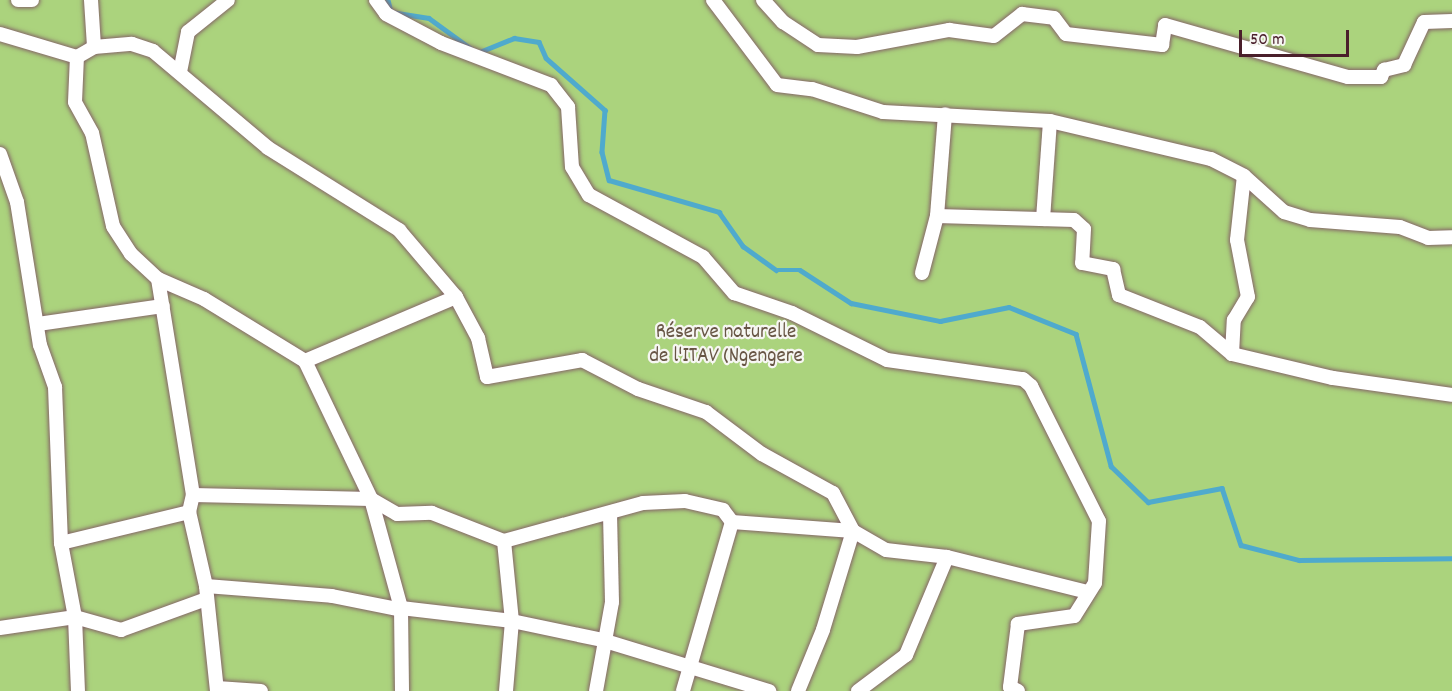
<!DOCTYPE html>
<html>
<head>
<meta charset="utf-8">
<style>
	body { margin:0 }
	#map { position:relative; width:1452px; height:691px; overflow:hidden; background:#f2ead8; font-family:Dekko,sans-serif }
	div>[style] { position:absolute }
	.green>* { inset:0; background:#abd37d; transform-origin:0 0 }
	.stream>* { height:4.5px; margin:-2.25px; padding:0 2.25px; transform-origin:2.25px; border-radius:2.25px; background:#4faacd }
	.roads { filter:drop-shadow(0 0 2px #856668) drop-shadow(0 0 2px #856668) }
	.minor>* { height:14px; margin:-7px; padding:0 7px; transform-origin:7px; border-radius:7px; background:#fff }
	span { translate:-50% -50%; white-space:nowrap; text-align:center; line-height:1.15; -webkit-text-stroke:4.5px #f6f6f2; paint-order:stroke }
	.park-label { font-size:21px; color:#675544 }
	.scale { position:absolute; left:1239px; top:30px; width:110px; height:27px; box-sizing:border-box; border:3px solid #4a1f2b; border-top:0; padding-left:8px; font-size:18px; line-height:21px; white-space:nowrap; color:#4a1f2b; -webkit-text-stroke:4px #f6f6f2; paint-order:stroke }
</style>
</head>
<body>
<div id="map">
	<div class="green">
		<div style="left:0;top:0;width:1452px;height:691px"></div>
	</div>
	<div class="stream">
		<div style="left:388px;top:0;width:12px;rotate:76deg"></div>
		<div style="left:391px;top:12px;width:38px;rotate:9deg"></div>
		<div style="left:429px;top:18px;width:59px;rotate:36.1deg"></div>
		<div style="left:477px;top:53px;width:40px;rotate:-22deg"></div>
		<div style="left:514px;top:38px;width:25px;rotate:9deg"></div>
		<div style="left:539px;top:42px;width:17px;rotate:66deg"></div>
		<div style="left:546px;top:58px;width:79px;rotate:41.4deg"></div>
		<div style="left:605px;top:110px;width:42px;rotate:94.1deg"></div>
		<div style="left:602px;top:152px;width:29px;rotate:76deg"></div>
		<div style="left:609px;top:180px;width:115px;rotate:16.2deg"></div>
		<div style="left:719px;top:212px;width:42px;rotate:54.8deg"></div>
		<div style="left:743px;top:246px;width:41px;rotate:36deg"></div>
		<div style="left:776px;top:270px;width:24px"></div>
		<div style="left:800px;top:270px;width:61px;rotate:32.9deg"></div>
		<div style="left:851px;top:303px;width:91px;rotate:11.4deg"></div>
		<div style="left:940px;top:321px;width:70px;rotate:-11.5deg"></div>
		<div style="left:1009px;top:307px;width:72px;rotate:21.9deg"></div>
		<div style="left:1076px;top:334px;width:137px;rotate:75.1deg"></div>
		<div style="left:1111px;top:466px;width:52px;rotate:44.2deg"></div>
		<div style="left:1148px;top:502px;width:75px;rotate:-10.7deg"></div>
		<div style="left:1222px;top:488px;width:60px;rotate:71.6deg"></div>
		<div style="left:1241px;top:545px;width:60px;rotate:14.5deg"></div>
		<div style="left:1299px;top:560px;width:153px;rotate:-0.7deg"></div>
	</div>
	<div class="roads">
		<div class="minor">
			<div style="left:18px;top:0;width:14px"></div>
			<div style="left:91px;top:0;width:47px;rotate:86.3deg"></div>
			<div style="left:376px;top:0;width:17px;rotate:54deg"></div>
			<div style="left:386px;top:14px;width:62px;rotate:27.8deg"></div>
			<div style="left:441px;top:43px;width:118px;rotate:20.9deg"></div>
			<div style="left:551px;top:85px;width:28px;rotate:52deg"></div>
			<div style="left:568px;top:107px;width:60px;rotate:86.2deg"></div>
			<div style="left:572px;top:167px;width:33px;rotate:59deg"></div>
			<div style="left:589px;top:195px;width:130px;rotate:28.5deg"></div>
			<div style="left:703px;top:257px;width:48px;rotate:49.3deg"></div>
			<div style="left:734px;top:293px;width:61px;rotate:19deg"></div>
			<div style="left:792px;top:313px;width:106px;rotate:26.3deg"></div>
			<div style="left:887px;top:360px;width:137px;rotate:8deg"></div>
			<div style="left:1023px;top:379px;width:11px;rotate:41deg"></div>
			<div style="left:1031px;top:386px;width:151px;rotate:63.3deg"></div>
			<div style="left:1099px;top:521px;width:62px;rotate:93.7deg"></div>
			<div style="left:1095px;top:583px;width:39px;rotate:122deg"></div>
			<div style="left:1074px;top:616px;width:57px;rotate:171.9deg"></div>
			<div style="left:1018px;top:624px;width:64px;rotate:97.2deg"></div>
			<div style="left:1010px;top:687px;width:9px;rotate:27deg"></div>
			<div style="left:713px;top:0;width:106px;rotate:53deg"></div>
			<div style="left:777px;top:85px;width:35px;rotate:7deg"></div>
			<div style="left:812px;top:89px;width:75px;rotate:17.9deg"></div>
			<div style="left:883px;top:112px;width:167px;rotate:3.1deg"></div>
			<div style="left:1050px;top:121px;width:165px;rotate:13.3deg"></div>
			<div style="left:1211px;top:159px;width:37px;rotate:27deg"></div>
			<div style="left:1244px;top:176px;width:54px;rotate:42deg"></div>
			<div style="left:1284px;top:212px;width:27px;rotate:17deg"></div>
			<div style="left:1310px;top:220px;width:90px;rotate:4.4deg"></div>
			<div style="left:1400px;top:227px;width:30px;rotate:21deg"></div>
			<div style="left:1428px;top:238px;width:24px;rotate:-2deg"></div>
			<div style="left:763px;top:0;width:30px;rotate:48deg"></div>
			<div style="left:783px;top:22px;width:42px;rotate:33.3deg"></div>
			<div style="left:818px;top:45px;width:39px;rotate:3deg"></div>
			<div style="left:857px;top:47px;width:94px;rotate:-10.5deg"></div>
			<div style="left:949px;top:30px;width:45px;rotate:7.6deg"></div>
			<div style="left:994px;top:36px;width:36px;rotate:-38deg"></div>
			<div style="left:1022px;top:14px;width:32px;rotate:7deg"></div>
			<div style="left:1054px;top:18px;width:20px;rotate:53deg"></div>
			<div style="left:1066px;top:34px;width:97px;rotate:6.5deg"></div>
			<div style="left:1162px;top:45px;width:20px;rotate:-81deg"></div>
			<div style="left:1165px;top:25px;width:190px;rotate:15.9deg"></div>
			<div style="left:1348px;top:77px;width:33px"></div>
			<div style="left:1381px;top:77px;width:8px;rotate:-67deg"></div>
			<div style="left:1384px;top:70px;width:21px;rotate:-14deg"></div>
			<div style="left:1404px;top:65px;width:47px;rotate:-65.1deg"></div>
			<div style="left:1424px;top:22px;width:28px;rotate:-2deg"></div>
			<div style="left:0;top:34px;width:80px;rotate:16.6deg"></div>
			<div style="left:180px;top:72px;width:41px;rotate:-78.7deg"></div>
			<div style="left:188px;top:32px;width:51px;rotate:-38.7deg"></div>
			<div style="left:0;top:154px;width:51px;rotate:70.5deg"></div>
			<div style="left:17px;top:202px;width:145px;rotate:80.9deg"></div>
			<div style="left:40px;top:345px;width:45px;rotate:70.3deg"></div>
			<div style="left:55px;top:387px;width:156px;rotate:87.8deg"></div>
			<div style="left:61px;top:543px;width:75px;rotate:79.3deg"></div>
			<div style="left:75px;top:617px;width:74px;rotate:87.7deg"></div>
			<div style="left:937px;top:216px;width:137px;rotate:1.7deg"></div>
			<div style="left:1074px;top:220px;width:13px;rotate:42deg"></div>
			<div style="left:1084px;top:229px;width:34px;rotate:93deg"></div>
			<div style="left:1082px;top:263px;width:32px;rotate:11deg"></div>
			<div style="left:1113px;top:269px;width:27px;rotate:77deg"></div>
			<div style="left:1119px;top:295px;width:87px;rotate:21.6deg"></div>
			<div style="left:1200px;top:327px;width:42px;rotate:40.2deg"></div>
			<div style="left:1232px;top:354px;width:104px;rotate:13.4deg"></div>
			<div style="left:1333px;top:378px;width:120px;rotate:8.1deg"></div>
			<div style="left:1043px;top:219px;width:98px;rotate:-85.9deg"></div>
			<div style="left:922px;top:273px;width:59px;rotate:-75.3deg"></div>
			<div style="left:937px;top:216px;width:102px;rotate:-85.5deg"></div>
			<div style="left:158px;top:279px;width:50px;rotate:23.5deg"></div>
			<div style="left:204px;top:299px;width:119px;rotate:31.5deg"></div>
			<div style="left:305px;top:361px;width:153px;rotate:64.4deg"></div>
			<div style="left:371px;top:499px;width:113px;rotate:74.6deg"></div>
			<div style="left:401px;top:608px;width:83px;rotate:89.3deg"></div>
			<div style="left:38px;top:324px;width:126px;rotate:-8.2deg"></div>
			<div style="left:1232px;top:354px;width:34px;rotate:-87deg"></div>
			<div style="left:1234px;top:320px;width:27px;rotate:-59deg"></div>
			<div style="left:1248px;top:297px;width:58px;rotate:-100.9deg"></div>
			<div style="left:1237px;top:240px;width:64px;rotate:-83.8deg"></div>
			<div style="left:305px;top:361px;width:164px;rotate:-23deg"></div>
			<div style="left:193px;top:495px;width:178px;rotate:1.3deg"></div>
			<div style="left:371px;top:499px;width:30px;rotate:30deg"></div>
			<div style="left:397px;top:514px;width:35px;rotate:-2deg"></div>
			<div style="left:432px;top:513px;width:77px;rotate:21.3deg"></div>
			<div style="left:504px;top:541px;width:144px;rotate:-15.3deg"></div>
			<div style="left:643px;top:503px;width:42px;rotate:-2.7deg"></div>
			<div style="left:685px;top:501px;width:39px;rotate:13deg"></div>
			<div style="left:723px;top:510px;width:15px;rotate:53deg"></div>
			<div style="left:732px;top:522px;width:176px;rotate:106.2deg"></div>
			<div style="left:732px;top:522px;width:121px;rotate:4.3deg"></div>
			<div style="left:853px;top:531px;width:38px;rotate:30deg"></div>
			<div style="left:886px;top:550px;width:61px;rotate:6.5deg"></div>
			<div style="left:947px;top:557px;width:144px;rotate:14deg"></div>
			<div style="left:504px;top:541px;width:80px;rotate:84.3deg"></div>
			<div style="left:512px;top:621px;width:70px;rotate:94.9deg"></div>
			<div style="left:61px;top:543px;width:132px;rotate:-13.6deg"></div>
			<div style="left:206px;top:586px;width:126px;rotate:4.5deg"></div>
			<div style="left:332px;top:596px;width:66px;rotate:11.3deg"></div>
			<div style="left:401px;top:608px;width:112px;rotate:6.7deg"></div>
			<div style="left:512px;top:621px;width:92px;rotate:11.9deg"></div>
			<div style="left:602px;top:640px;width:175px;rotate:17deg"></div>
			<div style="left:0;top:628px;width:76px;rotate:-8.3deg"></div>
			<div style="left:75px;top:617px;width:48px;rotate:15.8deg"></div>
			<div style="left:121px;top:630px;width:90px;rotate:-20deg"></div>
			<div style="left:217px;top:688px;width:44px;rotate:3.9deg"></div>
			<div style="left:217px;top:691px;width:106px;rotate:-96deg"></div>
			<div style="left:206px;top:586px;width:76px;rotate:-102.9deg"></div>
			<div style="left:189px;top:512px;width:17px;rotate:-77deg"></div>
			<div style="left:193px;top:495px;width:219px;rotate:-99.2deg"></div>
			<div style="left:158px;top:279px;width:37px;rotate:-137deg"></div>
			<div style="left:131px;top:254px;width:33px;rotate:-123deg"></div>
			<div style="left:113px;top:226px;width:95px;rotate:-102.7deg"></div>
			<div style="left:92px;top:133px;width:35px;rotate:-119deg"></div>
			<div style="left:75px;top:102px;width:45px;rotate:-87.5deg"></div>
			<div style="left:77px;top:57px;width:20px;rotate:-30deg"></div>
			<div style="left:94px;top:47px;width:38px;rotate:-5deg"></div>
			<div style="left:132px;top:44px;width:22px;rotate:18deg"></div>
			<div style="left:153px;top:51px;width:150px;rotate:40.1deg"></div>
			<div style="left:268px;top:148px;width:155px;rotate:32deg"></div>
			<div style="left:399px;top:230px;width:88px;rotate:49.6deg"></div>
			<div style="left:456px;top:297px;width:47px;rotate:61.8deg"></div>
			<div style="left:478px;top:338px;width:40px;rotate:77deg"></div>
			<div style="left:487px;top:377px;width:97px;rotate:-10.1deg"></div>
			<div style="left:582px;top:360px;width:63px;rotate:27.4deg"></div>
			<div style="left:638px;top:389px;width:72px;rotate:18.7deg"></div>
			<div style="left:706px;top:412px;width:70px;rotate:36.9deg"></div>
			<div style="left:762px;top:454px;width:81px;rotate:28.8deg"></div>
			<div style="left:833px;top:493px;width:43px;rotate:62.2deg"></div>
			<div style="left:853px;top:531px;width:103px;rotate:106.9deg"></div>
			<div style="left:823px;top:630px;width:66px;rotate:112.3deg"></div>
			<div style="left:596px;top:691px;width:90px;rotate:-79.8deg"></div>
			<div style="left:612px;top:602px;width:88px;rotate:-91.3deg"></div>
			<div style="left:858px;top:691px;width:60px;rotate:-36.9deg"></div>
			<div style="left:906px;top:655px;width:106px;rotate:-67.3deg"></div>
		</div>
	</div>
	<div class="park-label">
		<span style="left:726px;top:345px">Réserve naturelle<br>de l'ITAV (Ngengere</span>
	</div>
	<div class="scale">50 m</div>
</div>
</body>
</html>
